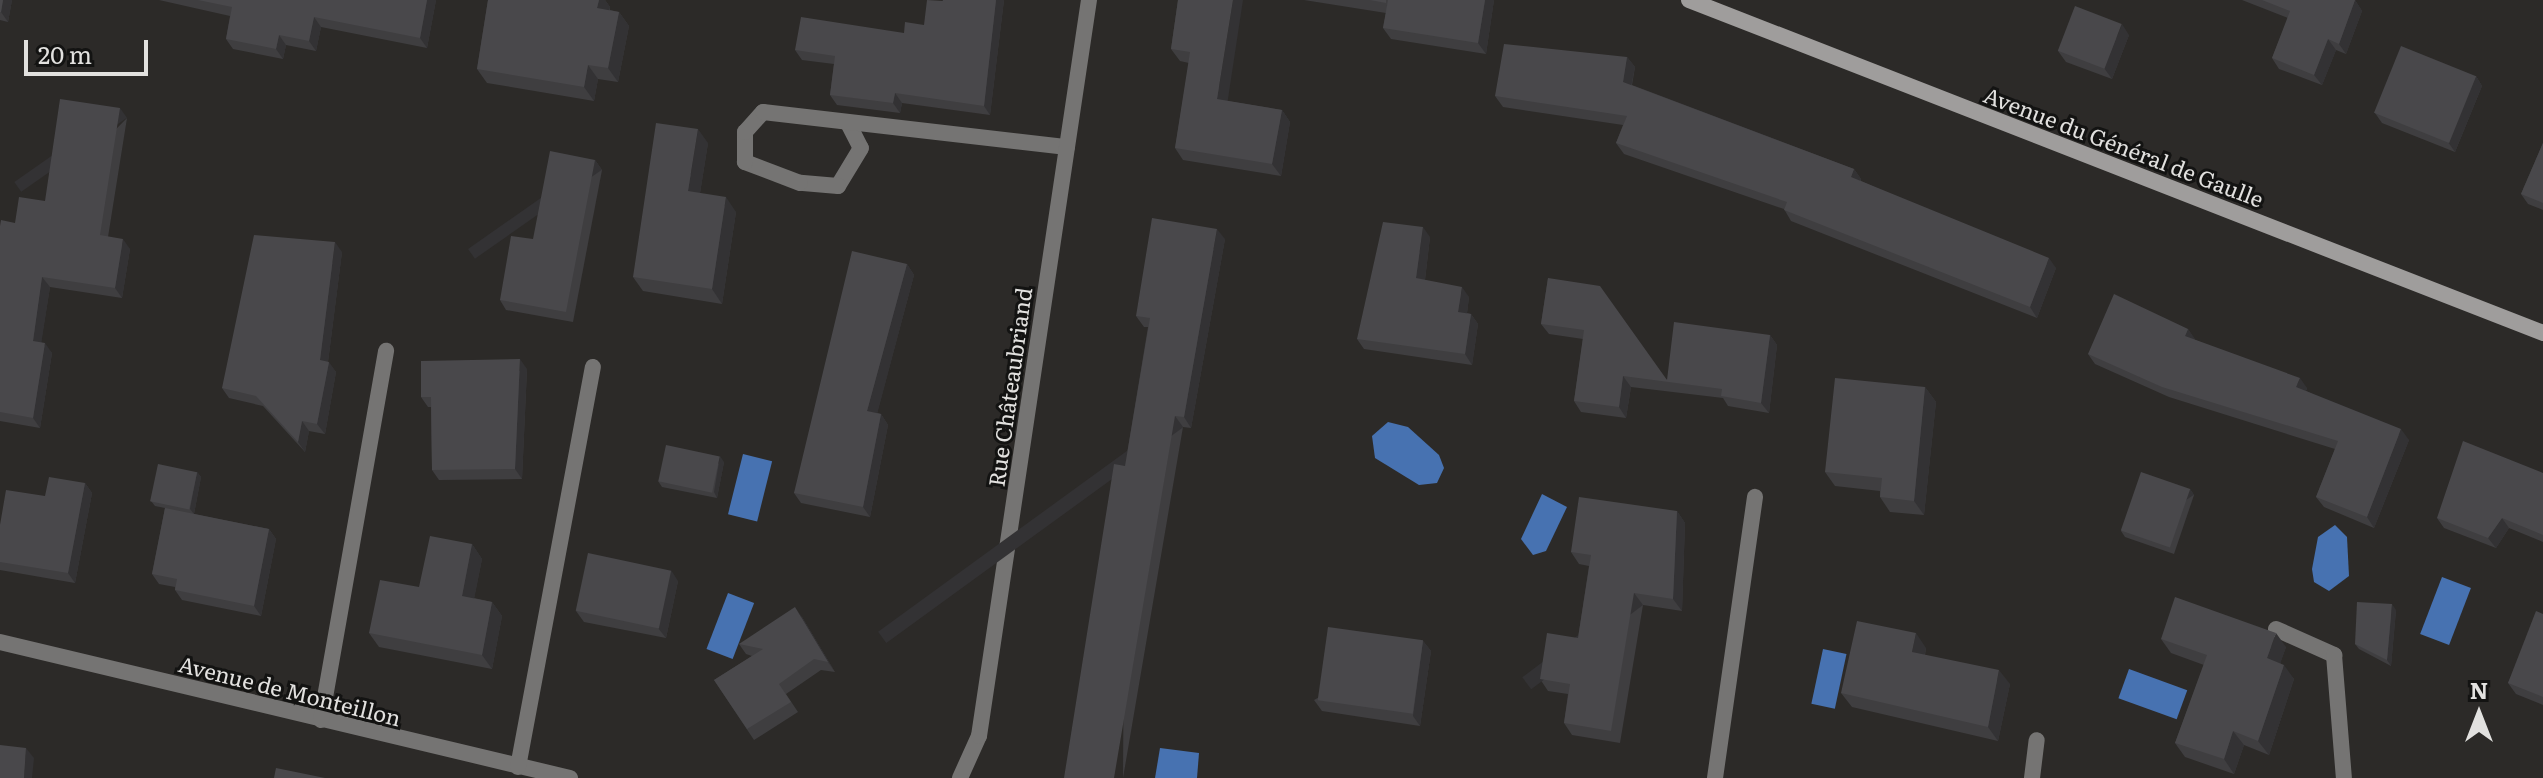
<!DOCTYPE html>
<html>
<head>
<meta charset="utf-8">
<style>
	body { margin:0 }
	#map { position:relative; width:2543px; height:778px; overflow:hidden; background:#2c2a28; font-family:Literata,serif }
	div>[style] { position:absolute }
	.water>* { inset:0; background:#4772b1; transform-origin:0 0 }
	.lane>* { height:16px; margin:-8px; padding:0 8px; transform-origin:8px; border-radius:8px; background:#757473 }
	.street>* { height:16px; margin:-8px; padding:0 8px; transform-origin:8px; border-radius:8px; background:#757473 }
	.secondary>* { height:16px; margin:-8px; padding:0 8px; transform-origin:8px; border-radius:8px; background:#9f9d9c }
	.wall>* { inset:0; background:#3f3e40 }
	.shaded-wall>* { inset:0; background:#333234; transform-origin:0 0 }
	.building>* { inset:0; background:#49484b; transform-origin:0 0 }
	span { translate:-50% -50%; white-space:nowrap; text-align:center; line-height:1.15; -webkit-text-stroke:6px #131312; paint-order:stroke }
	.street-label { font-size:22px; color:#e2e1df }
	.north { position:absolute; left:2439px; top:674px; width:80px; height:80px; -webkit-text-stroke:6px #131312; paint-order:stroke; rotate:0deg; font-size:22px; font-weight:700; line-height:32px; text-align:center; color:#e2e1df }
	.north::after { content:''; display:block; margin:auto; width:28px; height:36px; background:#e2e1df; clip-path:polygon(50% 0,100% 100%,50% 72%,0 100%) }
	.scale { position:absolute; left:24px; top:40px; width:124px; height:36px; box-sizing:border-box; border:4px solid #e2e1df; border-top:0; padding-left:10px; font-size:24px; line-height:28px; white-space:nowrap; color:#e2e1df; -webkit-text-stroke:6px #131312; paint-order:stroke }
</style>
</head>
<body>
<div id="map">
	<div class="water">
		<div style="clip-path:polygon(1388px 422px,1408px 427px,1439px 455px,1444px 468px,1437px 483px,1419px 485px,1375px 458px,1372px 436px)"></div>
		<div style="left:743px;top:454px;width:30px;height:62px;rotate:14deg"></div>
		<div style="clip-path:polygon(1542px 494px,1567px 507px,1546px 551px,1533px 555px,1521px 539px)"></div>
		<div style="clip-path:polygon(2335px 525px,2347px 537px,2349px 576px,2329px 591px,2314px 582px,2312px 569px,2318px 537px)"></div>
		<div style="left:2442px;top:577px;width:31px;height:61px;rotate:21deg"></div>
		<div style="left:728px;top:593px;width:28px;height:60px;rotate:21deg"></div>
		<div style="left:1823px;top:649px;width:24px;height:56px;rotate:12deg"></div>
		<div style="left:2129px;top:669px;width:62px;height:31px;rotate:20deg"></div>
		<div style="clip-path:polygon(1160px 748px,1199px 753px,1197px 778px,1155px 778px)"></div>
	</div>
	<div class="lane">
		<div style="left:2276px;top:629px;width:64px;rotate:24.1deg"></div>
		<div style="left:2334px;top:655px;width:123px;rotate:85.4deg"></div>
		<div style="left:1715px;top:778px;width:284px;rotate:-81.9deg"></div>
		<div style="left:2032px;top:778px;width:38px;rotate:-83deg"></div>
	</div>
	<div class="street">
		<div style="left:848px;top:123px;width:28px;rotate:63deg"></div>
		<div style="left:861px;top:148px;width:44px;rotate:121.2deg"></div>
		<div style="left:838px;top:186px;width:38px;rotate:-175deg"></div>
		<div style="left:800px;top:183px;width:59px;rotate:-159.1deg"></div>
		<div style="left:745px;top:162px;width:30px;rotate:-90deg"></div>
		<div style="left:745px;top:132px;width:27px;rotate:-48deg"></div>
		<div style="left:763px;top:112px;width:306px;rotate:6.6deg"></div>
		<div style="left:0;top:642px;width:586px;rotate:13.42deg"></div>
		<div style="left:321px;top:720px;width:375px;rotate:-80deg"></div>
		<div style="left:518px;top:767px;width:407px;rotate:-79.4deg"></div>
		<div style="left:960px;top:778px;width:46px;rotate:-65.7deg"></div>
		<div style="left:979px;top:736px;width:744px;rotate:-81.5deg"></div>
	</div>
	<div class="secondary">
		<div style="left:1689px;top:0;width:917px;rotate:21.3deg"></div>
	</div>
	<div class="wall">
		<div style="clip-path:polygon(0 0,12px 0,8px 22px,0 20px)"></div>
		<div style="clip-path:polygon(159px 0,436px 0,427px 48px,321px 27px,316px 51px,286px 45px,283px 59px,233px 49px,226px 39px,230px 16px)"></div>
		<div style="clip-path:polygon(488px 0,605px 0,610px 7px,610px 10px,619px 12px,629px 26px,618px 82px,598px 79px,594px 101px,487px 83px,477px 69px)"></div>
		<div style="clip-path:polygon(943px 0,1004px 0,990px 115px,902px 103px,900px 113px,837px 105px,830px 95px,834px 64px,802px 60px,795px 50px,904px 33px,924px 25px)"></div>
		<div style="clip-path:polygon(1178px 0,1227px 101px,1282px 110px,1290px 122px,1281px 176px,1183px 160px,1175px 148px,1189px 63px,1180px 61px,1171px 49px)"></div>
		<div style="clip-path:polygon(1304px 0,1494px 0,1486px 54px,1391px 39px,1383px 28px,1386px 13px)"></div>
		<div style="clip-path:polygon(2242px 0,2355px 0,2362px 11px,2346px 54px,2336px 50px,2322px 85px,2279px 69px,2272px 58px,2288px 18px)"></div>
		<div style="clip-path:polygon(2129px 35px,2112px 79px,2066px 62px,2058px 51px)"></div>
		<div style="clip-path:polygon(1627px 57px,1635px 67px,1632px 85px,1854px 169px,1861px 179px,1861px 181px,2056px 268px,2037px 318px,1791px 221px,1784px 209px,1624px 154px,1616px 143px,1623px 125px,1503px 107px,1495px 96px)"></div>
		<div style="clip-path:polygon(2476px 76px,2482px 86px,2455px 152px,2382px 123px,2375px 113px)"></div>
		<div style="clip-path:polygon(127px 118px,108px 237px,130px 249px,122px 298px,50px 287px,41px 342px,52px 353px,40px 428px,0 421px,0 226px,15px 223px,45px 201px)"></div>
		<div style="clip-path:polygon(708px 143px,700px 193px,736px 212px,722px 304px,643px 291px,633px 277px)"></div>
		<div style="clip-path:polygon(2543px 143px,2543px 210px,2528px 204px,2521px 194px)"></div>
		<div style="clip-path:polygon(595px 160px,602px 170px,573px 322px,506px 310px,500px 300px,533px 239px)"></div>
		<div style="clip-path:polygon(1430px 237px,1425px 280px,1469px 297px,1467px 313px,1471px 314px,1478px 324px,1472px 365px,1364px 349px,1357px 339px)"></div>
		<div style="clip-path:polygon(1225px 239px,1191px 428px,1183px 427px,1123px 778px,1125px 466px,1148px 327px,1144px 327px,1136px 316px)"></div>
		<div style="clip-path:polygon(342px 252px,328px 362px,336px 372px,325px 434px,309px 431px,305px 452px,263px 406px,229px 398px,222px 388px)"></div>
		<div style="clip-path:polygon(907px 264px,914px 275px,877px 413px,881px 414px,888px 425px,870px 517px,801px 503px,794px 493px)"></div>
		<div style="clip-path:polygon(1548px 278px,1667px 380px,1770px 335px,1777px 345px,1769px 413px,1728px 406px,1723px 398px,1631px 387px,1626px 418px,1581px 412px,1574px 401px,1583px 339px,1549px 334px,1541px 324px)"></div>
		<div style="clip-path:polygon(2188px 329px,2195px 340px,2307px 388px,2306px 391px,2409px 440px,2374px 528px,2324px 507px,2316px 497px,2335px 449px,2169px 397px,2095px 364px,2088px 354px)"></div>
		<div style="clip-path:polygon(527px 369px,522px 479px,439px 480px,432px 470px,431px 407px,428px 407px,421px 397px)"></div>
		<div style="clip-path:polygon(1925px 387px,1936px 402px,1924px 515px,1890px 512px,1880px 497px,1880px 491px,1835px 486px,1825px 472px)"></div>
		<div style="clip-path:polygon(724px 462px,717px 498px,662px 487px,658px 481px)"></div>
		<div style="clip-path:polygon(197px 472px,201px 477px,194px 514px,269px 529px,276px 539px,261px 616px,182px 600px,175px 590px,175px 587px,159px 584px,152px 574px,165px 508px,155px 506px,151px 501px)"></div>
		<div style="clip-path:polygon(2543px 473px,2543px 542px,2509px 528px,2496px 548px,2444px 528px,2437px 518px)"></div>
		<div style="clip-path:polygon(85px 483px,92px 493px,75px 583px,0 570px,0 525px,45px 496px)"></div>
		<div style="clip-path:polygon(2190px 489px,2194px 495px,2174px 554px,2125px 537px,2121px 531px)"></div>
		<div style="clip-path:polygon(1677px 511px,1685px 523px,1682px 611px,1643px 605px,1620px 743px,1572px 735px,1564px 723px,1568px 694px,1548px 691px,1540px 679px,1578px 638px,1589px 566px,1579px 564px,1571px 552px)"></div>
		<div style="clip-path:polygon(472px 544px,482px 559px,474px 598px,492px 602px,502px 616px,492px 669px,379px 647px,369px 633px,419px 587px)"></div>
		<div style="clip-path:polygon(678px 581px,666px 638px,584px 622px,576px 611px)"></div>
		<div style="clip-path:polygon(2396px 610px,2391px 666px,2359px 649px,2355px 644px)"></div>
		<div style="clip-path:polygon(2543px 614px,2543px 705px,2516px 694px,2508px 683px)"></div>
		<div style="clip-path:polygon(802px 617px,835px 672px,821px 670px,786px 694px,798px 712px,754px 740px,714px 680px,752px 656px,746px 654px,739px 644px)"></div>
		<div style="clip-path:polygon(2161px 639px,2286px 647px,2280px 663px,2294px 679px,2269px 755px,2244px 745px,2234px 774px,2185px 757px,2175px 743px,2204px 665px,2171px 653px)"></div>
		<div style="clip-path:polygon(1423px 641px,1431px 651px,1420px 726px,1322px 711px,1314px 700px)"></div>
		<div style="clip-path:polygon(1926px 648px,1925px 655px,2010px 684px,1998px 741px,1852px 707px,1841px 693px)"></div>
	</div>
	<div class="shaded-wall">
		<div style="clip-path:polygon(3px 0,12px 0,8px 22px,1px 12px)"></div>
		<div style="clip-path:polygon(427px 0,436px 0,427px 48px,420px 38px)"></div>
		<div style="clip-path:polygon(599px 0,605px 0,610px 7px,607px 22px,597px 8px)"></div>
		<div style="clip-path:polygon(996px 0,1004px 0,990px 115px,984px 106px)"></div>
		<div style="clip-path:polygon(1233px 0,1243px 0,1226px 112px,1217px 99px)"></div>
		<div style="clip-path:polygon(1485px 0,1494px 0,1486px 54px,1478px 43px)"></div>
		<div style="clip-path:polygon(2355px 0,2362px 11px,2346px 54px,2339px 44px)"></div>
		<div style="clip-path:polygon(619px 12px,629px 26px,618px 82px,608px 68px)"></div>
		<div style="clip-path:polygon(314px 17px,321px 27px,316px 51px,309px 41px)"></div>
		<div style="clip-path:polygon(2122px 24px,2129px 35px,2112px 79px,2104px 68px)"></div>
		<div style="clip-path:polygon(279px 35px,286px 45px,283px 59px,276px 49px)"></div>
		<div style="clip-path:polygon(2328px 39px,2336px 50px,2322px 85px,2314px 75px)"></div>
		<div style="clip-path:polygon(1627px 57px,1635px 67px,1630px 92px,1623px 82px)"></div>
		<div style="clip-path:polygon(588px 65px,598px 79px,594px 101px,584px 87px)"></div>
		<div style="clip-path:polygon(2476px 76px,2482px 86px,2455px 152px,2448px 142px)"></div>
		<div style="clip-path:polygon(895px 93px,902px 103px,900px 113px,893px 103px)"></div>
		<div style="left:120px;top:108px;width:12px;height:129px;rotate:55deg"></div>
		<div style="clip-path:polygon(1282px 110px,1290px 122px,1281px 176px,1272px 164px)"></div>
		<div style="clip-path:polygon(698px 129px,708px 143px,698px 206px,688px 191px)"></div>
		<div style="left:595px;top:160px;width:12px;height:155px;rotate:55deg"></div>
		<div style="clip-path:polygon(1854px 169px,1861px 179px,1858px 188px,1851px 177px)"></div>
		<div style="clip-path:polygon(726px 197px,736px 212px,722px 304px,712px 289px)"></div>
		<div style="clip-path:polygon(1423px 227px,1430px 237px,1424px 288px,1416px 278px)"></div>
		<div style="clip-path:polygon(1217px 229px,1225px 239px,1191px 428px,1184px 417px)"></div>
		<div style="clip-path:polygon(123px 239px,130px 249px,122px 298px,115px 288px)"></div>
		<div style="clip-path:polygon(335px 242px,342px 252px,327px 370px,320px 360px)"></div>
		<div style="clip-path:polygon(2049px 258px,2056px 268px,2037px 318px,2030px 307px)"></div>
		<div style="clip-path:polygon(907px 264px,914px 275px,875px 422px,867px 411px)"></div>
		<div style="clip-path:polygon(42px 277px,50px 287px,40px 351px,33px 341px)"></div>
		<div style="clip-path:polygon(1462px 287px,1469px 297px,1466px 322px,1458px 312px)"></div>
		<div style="clip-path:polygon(1471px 314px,1478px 324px,1472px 365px,1465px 354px)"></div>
		<div style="clip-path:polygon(2188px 329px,2195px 339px,2192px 346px,2185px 336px)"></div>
		<div style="clip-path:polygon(1770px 335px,1777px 345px,1769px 413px,1761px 403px)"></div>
		<div style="clip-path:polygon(45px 343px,52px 353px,40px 428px,33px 418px)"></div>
		<div style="clip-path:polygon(520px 359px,527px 369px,522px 479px,515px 469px)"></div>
		<div style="clip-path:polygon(329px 362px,336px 372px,325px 434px,317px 424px)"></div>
		<div style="clip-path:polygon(1623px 376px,1631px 387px,1626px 418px,1619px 407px)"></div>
		<div style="clip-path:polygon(2300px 378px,2307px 388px,2303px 397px,2296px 387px)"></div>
		<div style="clip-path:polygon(1925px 387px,1936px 402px,1924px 515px,1914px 501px)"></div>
		<div style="clip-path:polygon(881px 414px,888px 425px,870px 517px,863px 507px)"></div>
		<div style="left:1175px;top:416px;width:14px;height:367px;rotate:54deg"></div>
		<div style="clip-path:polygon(302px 421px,309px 431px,305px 452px,298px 442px)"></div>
		<div style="clip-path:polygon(2401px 429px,2409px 440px,2374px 528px,2367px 517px)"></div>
		<div style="clip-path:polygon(720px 456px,724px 462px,717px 498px,714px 492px)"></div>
		<div style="clip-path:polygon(197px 472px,201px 477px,194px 514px,190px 509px)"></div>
		<div style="clip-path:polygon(85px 483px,92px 493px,75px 583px,68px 573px)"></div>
		<div style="left:2190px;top:489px;width:7px;height:62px;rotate:56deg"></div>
		<div style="clip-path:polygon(1677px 511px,1685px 523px,1682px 611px,1673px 599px)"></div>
		<div style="clip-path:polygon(2502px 518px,2509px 528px,2496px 548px,2488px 538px)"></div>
		<div style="clip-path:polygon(269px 529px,276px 539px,261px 616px,254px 606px)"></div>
		<div style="clip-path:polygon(472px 544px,482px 559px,472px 610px,462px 596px)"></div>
		<div style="clip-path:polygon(671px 570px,678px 581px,666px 638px,658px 628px)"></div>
		<div style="left:1634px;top:593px;width:15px;height:140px;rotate:53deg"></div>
		<div style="clip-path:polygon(492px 602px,502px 616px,492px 669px,482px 655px)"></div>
		<div style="clip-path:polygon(2392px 604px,2396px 610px,2391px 666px,2387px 660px)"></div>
		<div style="clip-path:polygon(795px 607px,802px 617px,835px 672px,828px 662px)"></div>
		<div style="clip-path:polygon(1916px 633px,1926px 648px,1922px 667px,1912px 652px)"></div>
		<div style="clip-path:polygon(2276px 633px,2286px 647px,2277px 673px,2267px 658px)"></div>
		<div style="clip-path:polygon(1423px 641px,1431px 651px,1420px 726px,1413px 716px)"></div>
		<div style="clip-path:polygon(2284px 665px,2294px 679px,2269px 755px,2258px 741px)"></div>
		<div style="clip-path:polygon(1999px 670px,2010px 684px,1998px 741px,1988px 727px)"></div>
		<div style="clip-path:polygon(2233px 731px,2244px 745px,2234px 774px,2224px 759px)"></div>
		<div style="clip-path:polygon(26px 748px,34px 758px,32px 778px,24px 778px)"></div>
	</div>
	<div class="building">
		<div style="clip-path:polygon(0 0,3px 0,1px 12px,0 12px)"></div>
		<div style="clip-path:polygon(198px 0,427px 0,420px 38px,314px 17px,309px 41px,279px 35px,276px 49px,226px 39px,232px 7px)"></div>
		<div style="clip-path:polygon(488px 0,599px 0,597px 8px,619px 12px,608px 68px,588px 65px,584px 87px,477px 69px)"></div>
		<div style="clip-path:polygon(927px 0,943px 1px,943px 0,996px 0,984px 106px,895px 93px,893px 103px,830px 95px,835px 56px,795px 50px,801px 17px,904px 33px,905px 22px,924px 25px)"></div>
		<div style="clip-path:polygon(1178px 0,1233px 0,1217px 99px,1282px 110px,1272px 164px,1175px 148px,1190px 52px,1171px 49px)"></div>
		<div style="clip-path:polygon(1370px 0,1386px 0,1386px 3px)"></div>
		<div style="clip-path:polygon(1388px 0,1485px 0,1478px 43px,1383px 28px)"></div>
		<div style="clip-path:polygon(2262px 0,2355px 0,2339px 44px,2328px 39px,2314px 75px,2272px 58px,2290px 11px)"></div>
		<div style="left:2075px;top:6px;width:50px;height:48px;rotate:21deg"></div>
		<div style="clip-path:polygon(1504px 44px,1627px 57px,1623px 82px,1854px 169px,1851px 177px,2049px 258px,2030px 307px,1784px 210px,1787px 202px,1616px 143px,1627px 116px,1495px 96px)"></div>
		<div style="left:2401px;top:46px;width:81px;height:72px;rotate:22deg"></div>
		<div style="clip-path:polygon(60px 99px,120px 108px,100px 235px,123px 239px,115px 288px,42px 277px,33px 341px,45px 343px,33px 418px,0 412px,0 226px,1px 220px,15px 223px,19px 197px,45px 201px)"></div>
		<div style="clip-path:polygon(656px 123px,698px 129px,688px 191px,726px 197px,712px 289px,633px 277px)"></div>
		<div style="clip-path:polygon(2543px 143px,2543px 203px,2521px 194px)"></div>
		<div style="clip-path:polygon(550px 151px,595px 160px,566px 312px,500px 300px,511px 236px,533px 239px)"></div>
		<div style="clip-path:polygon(1152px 218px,1217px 229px,1184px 417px,1175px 416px,1114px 778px,1064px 778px,1114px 464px,1125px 466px,1150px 318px,1136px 316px)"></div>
		<div style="clip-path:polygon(1383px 222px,1423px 227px,1416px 278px,1462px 287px,1458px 312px,1471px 314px,1465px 354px,1357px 339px)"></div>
		<div style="clip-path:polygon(254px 235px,335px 242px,320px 360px,329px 362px,317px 424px,302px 421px,298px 442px,256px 396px,222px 388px)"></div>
		<div style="clip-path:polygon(852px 251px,907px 264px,867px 411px,881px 414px,863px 507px,794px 493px)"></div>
		<div style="clip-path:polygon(1548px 278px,1600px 286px,1667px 380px,1674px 322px,1770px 335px,1761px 403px,1721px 396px,1722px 389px,1623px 376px,1619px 407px,1574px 401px,1584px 330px,1541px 324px)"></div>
		<div style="clip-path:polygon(2114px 294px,2188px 329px,2185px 336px,2300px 378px,2296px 387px,2401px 429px,2367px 517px,2316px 497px,2338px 441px,2162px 387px,2088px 354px)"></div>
		<div style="clip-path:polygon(520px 359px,515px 469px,432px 470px,431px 397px,421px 397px,421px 361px)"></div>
		<div style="clip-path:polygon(1835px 378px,1925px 387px,1914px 501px,1880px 497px,1882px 478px,1825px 472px)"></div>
		<div style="clip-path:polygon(2463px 441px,2543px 473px,2543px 535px,2502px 518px,2488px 538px,2437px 518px)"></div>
		<div style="left:666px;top:445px;width:55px;height:37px;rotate:12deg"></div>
		<div style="left:158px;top:464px;width:40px;height:38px;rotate:12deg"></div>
		<div style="left:2141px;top:472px;width:52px;height:62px;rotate:19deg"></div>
		<div style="clip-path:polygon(49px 477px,85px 483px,68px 573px,0 562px,0 525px,6px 490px,45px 496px)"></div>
		<div style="clip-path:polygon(1579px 497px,1677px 511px,1673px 599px,1634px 593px,1611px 731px,1564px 723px,1570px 684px,1540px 679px,1547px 633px,1578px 638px,1591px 555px,1571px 552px)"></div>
		<div style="clip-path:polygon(165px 508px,269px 529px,254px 606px,175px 590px,177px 579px,152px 574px)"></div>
		<div style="clip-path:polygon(430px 536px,472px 544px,462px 596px,492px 602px,482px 655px,369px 633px,380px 580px,419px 587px)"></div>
		<div style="left:588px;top:553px;width:85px;height:59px;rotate:12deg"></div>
		<div style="clip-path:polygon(2175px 597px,2276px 633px,2267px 658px,2284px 665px,2258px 741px,2233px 731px,2224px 759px,2175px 743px,2207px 655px,2161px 639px)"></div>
		<div style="clip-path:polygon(2357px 602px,2392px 604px,2387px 660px,2355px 644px)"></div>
		<div style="clip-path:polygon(795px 607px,828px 662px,814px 659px,779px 684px,791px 702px,747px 729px,714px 680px,763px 649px,739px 644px)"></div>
		<div style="clip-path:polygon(2536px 611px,2543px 614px,2543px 697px,2508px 683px)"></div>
		<div style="clip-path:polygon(1857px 621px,1916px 633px,1912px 652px,1999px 670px,1988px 727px,1841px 693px)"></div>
		<div style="left:1328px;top:627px;width:96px;height:74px;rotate:8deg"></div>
		<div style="clip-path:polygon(0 745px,26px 748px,24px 778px,0 778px)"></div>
		<div style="clip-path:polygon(276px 768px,325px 778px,274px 778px)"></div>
	</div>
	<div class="street-label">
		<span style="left:2124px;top:146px;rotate:21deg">Avenue du Général de Gaulle</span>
		<span style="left:1009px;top:387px;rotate:-82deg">Rue Châteaubriand</span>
		<span style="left:290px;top:690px;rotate:14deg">Avenue de Monteillon</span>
	</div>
	<div class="north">N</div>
	<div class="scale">20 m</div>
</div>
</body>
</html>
